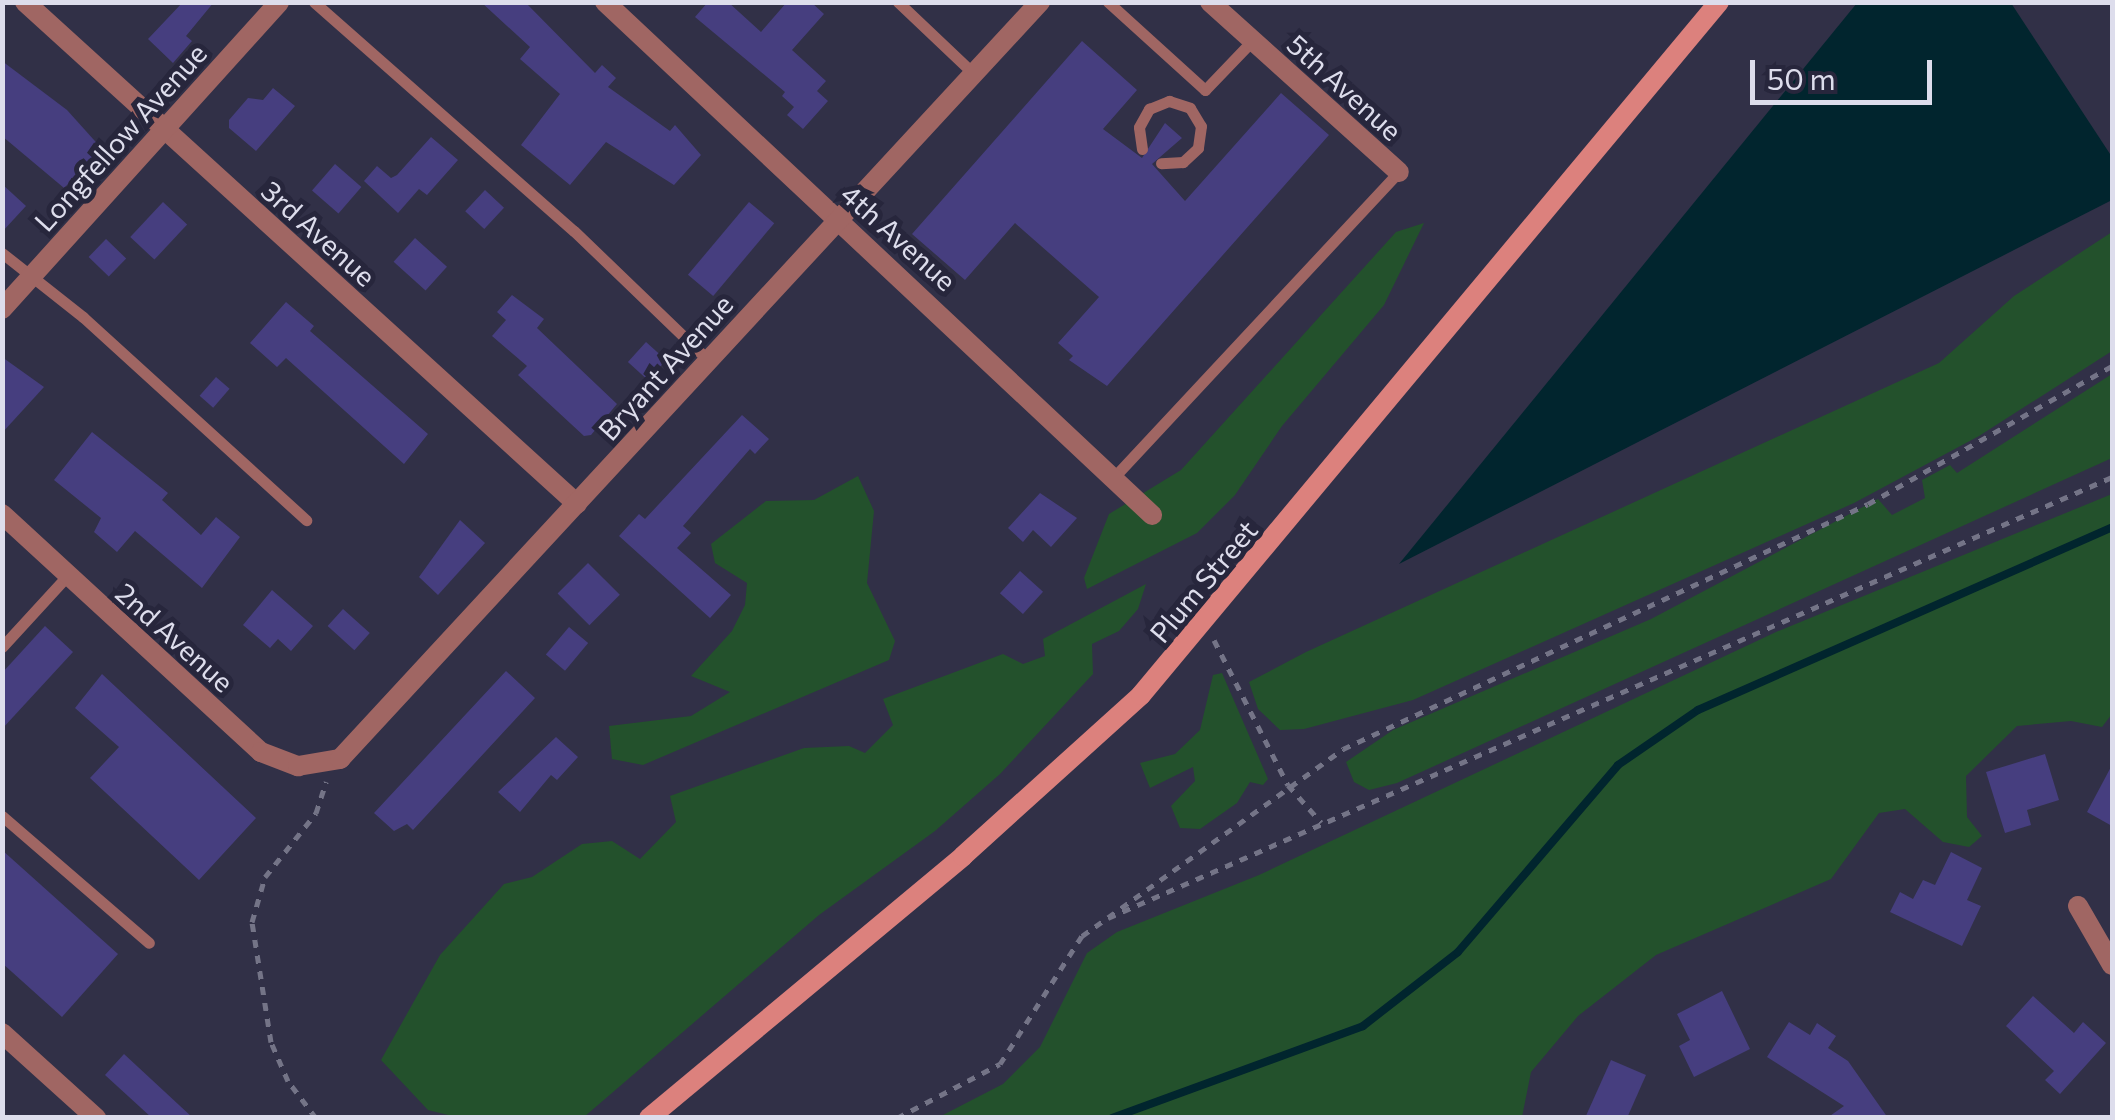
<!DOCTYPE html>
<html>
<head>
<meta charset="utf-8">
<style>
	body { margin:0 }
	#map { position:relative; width:2115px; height:1120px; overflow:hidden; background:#313047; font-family:Commissioner,sans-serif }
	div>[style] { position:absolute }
	.green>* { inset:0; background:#23512c }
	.water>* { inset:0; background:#01252e }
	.stream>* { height:8px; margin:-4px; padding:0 4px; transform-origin:4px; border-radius:4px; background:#01252e }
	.building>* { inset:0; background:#463e7f; transform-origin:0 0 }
	.path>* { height:5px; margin-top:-2.5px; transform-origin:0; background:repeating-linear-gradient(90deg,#747487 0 8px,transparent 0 16px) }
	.service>* { height:11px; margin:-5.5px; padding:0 5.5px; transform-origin:5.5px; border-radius:5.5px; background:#a06663 }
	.minor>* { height:20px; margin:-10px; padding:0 10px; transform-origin:10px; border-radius:10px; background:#a06663 }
	.secondary>* { height:20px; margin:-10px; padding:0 10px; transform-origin:10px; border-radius:10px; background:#dc817d }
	span { translate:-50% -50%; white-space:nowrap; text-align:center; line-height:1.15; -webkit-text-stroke:10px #27263c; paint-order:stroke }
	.street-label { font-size:28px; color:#ddddec }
	.frame { position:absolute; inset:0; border:5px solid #ddddec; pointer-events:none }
	.scale { position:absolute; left:1750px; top:60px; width:182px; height:45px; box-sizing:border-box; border:5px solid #ddddec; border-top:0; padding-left:12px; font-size:30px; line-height:35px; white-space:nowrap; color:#ddddec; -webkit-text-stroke:8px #27263c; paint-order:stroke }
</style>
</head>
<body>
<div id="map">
	<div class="green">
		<div style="clip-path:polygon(1424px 223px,1384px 305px,1282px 426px,1235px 495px,1197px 533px,1087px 589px,1084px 578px,1109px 514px,1181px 470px,1396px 232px)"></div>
		<div style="clip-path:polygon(2112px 232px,2112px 351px,1979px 436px,1854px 503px,1413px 700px,1304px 729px,1280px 730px,1258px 709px,1249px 682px,1306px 652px,1939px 363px,2014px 296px)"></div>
		<div style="clip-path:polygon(2112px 374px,2112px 458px,1397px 783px,1369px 790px,1354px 782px,1346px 762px,1393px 730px,1651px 619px,1878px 499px,1892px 515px,1925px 498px,1922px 480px,1950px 465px,1957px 473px)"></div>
		<div style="clip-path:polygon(858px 476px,874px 511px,867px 583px,895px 641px,889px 660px,643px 765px,612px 759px,609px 726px,691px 716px,730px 692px,691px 676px,732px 631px,745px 605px,747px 583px,715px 563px,711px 544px,766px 501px,814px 500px)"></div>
		<div style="clip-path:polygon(2112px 494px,2112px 714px,2102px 727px,2071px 721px,2017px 726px,1966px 776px,1967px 817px,1982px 836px,1969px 847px,1943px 842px,1905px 809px,1879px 813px,1831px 879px,1656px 955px,1578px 1016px,1531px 1072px,1522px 1117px,939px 1117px,1003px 1084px,1040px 1047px,1087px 953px,1117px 932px,1259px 875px,1776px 632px)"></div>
		<div style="clip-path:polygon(1146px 584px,1138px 609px,1119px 631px,1092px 644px,1093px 674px,1000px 774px,935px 831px,819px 915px,584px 1117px,460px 1118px,428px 1110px,381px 1060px,440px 955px,504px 884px,532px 877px,582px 844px,612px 841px,640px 859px,676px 822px,670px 796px,804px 748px,849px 746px,865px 753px,893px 725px,883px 699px,1003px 654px,1023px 664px,1045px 656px,1043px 639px)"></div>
		<div style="clip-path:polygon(1222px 673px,1268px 779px,1263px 785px,1250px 782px,1237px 803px,1200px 829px,1180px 828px,1171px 806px,1195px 781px,1193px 767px,1150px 788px,1140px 763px,1175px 754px,1200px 730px,1213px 675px)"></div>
	</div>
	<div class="water">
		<div style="clip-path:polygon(1857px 3px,2011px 3px,2112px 157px,2112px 200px,1399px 564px)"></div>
	</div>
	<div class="stream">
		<div style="left:1112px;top:1118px;width:267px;rotate:-20.1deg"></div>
		<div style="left:1363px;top:1026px;width:120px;rotate:-37.9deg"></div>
		<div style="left:1458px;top:952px;width:246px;rotate:-49.4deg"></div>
		<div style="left:1618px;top:765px;width:97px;rotate:-34.5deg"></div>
		<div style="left:1698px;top:710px;width:453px;rotate:-23.8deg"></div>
	</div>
	<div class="building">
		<div style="clip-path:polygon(183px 2px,214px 2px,186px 36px,192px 41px,173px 63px,148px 39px)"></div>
		<div style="clip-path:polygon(481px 2px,525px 2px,595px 73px,602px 65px,616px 78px,608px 87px,670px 131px,675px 125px,701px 155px,674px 185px,606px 142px,570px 185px,521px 145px,560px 94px,520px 59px,530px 47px)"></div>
		<div style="clip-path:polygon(708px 2px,728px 2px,761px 32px,787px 2px,811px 2px,824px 14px,792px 50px,826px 81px,817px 91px,828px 101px,803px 129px,787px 115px,794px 107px,782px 96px,785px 92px,695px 17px)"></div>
		<div style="clip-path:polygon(1082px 41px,1137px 90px,1103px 129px,1142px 158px,1165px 123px,1182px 138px,1152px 164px,1185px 201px,1281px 93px,1329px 135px,1107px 386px,1069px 360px,1073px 356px,1058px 343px,1099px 297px,1015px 223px,965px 280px,912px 234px)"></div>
		<div style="clip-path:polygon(2px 61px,67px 110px,103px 150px,64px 188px,2px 136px)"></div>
		<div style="clip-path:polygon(273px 88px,295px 106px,256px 151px,229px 128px,229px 120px,248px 98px,263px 100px)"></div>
		<div style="clip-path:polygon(431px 137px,458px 160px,427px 195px,419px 189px,398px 213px,364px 181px,377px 166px,391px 178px,397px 175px)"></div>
		<div style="left:335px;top:164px;width:35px;height:35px;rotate:41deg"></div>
		<div style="clip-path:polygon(2px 184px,26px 206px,2px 232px)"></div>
		<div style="left:485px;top:190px;width:26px;height:29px;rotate:43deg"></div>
		<div style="left:163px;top:202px;width:33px;height:48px;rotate:43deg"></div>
		<div style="left:749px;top:202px;width:33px;height:95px;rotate:40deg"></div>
		<div style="left:415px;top:238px;width:43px;height:32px;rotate:42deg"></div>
		<div style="left:106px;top:239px;width:28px;height:25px;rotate:44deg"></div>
		<div style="clip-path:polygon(512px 295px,544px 319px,537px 328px,617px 404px,591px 435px,584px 436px,518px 375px,527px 366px,492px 336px,506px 320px,497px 312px)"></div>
		<div style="clip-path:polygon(286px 302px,314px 326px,310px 331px,428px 434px,404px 464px,286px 358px,277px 367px,250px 343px)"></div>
		<div style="left:646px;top:342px;width:27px;height:27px;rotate:42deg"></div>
		<div style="clip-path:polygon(2px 357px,44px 387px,2px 433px)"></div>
		<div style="left:216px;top:377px;width:18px;height:25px;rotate:41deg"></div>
		<div style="clip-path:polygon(742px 415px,769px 439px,755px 454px,750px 449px,683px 526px,691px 533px,677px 548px,731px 595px,710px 618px,619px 536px,639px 514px,645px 519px)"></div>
		<div style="clip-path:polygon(92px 432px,168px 493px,162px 500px,201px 535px,216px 517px,240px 537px,202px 588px,135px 531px,117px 552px,94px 532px,101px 518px,54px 480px)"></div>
		<div style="clip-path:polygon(1040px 493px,1077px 518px,1051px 547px,1033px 530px,1023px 542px,1008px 528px)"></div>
		<div style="clip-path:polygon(460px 520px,485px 543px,438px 595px,419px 577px)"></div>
		<div style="left:588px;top:563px;width:45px;height:43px;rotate:45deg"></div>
		<div style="left:1020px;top:571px;width:31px;height:30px;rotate:42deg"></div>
		<div style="clip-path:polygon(272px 590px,313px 626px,291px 651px,278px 639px,270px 648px,243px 625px)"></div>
		<div style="left:343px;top:609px;width:36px;height:23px;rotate:42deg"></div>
		<div style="clip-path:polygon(45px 626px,73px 652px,2px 729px,2px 673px)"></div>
		<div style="left:569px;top:627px;width:25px;height:36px;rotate:40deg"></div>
		<div style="clip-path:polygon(506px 671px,535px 698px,413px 830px,407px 824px,394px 831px,374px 813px)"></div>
		<div style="clip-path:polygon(102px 674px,256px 818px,199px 880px,90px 778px,119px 747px,75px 708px)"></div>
		<div style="clip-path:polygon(556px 737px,578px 757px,557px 780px,551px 775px,520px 812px,498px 792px)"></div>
		<div style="clip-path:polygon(2045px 754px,2059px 800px,2027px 810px,2031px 825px,2005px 833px,1986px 772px)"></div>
		<div style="clip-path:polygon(2112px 765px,2112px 826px,2087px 812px)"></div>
		<div style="clip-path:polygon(2px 850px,118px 954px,62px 1017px,2px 963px)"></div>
		<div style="clip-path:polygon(1951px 852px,1982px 868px,1967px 900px,1981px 906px,1962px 946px,1890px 912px,1900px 892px,1913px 899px,1923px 880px,1935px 885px)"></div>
		<div style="clip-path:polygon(1722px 991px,1750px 1049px,1694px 1077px,1679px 1046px,1690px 1040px,1677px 1014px)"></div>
		<div style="clip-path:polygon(2033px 996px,2074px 1033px,2083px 1022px,2106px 1043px,2060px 1094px,2045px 1080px,2054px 1071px,2006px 1026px)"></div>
		<div style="clip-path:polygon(1789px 1022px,1810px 1035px,1817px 1023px,1836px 1036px,1828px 1048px,1848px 1061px,1888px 1118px,1827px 1118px,1844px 1106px,1767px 1057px)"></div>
		<div style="clip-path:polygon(124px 1054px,193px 1118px,152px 1118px,105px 1075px)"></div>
		<div style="clip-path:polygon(1611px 1060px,1646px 1075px,1627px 1118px,1585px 1118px)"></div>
	</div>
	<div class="path">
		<div style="left:1214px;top:640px;width:163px;rotate:63deg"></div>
		<div style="left:1288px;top:785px;width:50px;rotate:48.3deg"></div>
		<div style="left:1108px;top:918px;width:1097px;rotate:-23.71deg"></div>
		<div style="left:316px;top:1118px;width:46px;rotate:-127.1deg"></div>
		<div style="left:288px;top:1081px;width:43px;rotate:-113.6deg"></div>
		<div style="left:271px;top:1042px;width:121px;rotate:-99deg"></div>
		<div style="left:252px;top:922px;width:47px;rotate:-73.9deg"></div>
		<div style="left:265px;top:877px;width:82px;rotate:-51.4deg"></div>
		<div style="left:316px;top:813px;width:33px;rotate:-72deg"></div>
		<div style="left:897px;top:1118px;width:116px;rotate:-27.7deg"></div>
		<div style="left:1000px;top:1064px;width:152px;rotate:-57.4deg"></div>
		<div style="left:1082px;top:936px;width:321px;rotate:-35.6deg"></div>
		<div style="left:1343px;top:749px;width:579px;rotate:-25.02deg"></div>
		<div style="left:1868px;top:504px;width:280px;rotate:-29.5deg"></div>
	</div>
	<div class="service">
		<div style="left:314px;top:2px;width:346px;rotate:41.4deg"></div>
		<div style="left:574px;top:231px;width:186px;rotate:43.9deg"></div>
		<div style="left:898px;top:2px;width:105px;rotate:43.5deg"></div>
		<div style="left:1108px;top:2px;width:131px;rotate:42.2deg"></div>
		<div style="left:1205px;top:90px;width:68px;rotate:-46.2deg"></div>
		<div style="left:1142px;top:149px;width:22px;rotate:-98deg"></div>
		<div style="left:1139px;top:127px;width:21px;rotate:-61deg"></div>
		<div style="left:1149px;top:109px;width:22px;rotate:-22deg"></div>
		<div style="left:1169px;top:101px;width:22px;rotate:18deg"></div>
		<div style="left:1190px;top:108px;width:21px;rotate:59deg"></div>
		<div style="left:1201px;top:126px;width:22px;rotate:98deg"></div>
		<div style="left:1198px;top:148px;width:21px;rotate:137deg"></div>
		<div style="left:1183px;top:162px;width:22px;rotate:177deg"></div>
		<div style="left:2px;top:253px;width:103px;rotate:38.3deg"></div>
		<div style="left:83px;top:317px;width:302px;rotate:42.3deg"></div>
		<div style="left:1116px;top:475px;width:415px;rotate:-47deg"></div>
		<div style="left:2px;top:647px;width:96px;rotate:-47.5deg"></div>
		<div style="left:2px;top:816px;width:194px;rotate:40.8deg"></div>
	</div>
	<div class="minor">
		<div style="left:25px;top:2px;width:746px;rotate:42.28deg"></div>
		<div style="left:605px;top:2px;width:750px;rotate:43.16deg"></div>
		<div style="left:1210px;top:2px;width:254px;rotate:42deg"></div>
		<div style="left:2px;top:309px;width:413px;rotate:-47.9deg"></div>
		<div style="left:2px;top:514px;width:352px;rotate:42.6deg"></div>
		<div style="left:261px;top:752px;width:40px;rotate:21deg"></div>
		<div style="left:298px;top:766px;width:43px;rotate:-9.5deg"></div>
		<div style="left:340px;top:759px;width:1031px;rotate:-47.24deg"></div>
		<div style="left:2078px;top:906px;width:68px;rotate:60deg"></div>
		<div style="left:2px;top:1033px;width:127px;rotate:42.1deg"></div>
	</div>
	<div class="secondary">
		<div style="left:649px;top:1118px;width:409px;rotate:-39.8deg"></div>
		<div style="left:963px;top:856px;width:240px;rotate:-42.1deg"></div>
		<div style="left:1141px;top:695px;width:902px;rotate:-50.17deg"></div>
	</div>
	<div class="street-label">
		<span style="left:1345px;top:87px;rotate:42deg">5th Avenue</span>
		<span style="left:120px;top:137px;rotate:-48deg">Longfellow Avenue</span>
		<span style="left:319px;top:233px;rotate:42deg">3rd Avenue</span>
		<span style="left:899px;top:237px;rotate:42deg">4th Avenue</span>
		<span style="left:665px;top:367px;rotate:-48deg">Bryant Avenue</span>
		<span style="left:1203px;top:581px;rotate:-50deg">Plum Street</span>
		<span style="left:175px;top:637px;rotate:42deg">2nd Avenue</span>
	</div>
	<div class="frame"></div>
	<div class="scale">50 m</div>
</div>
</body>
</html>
